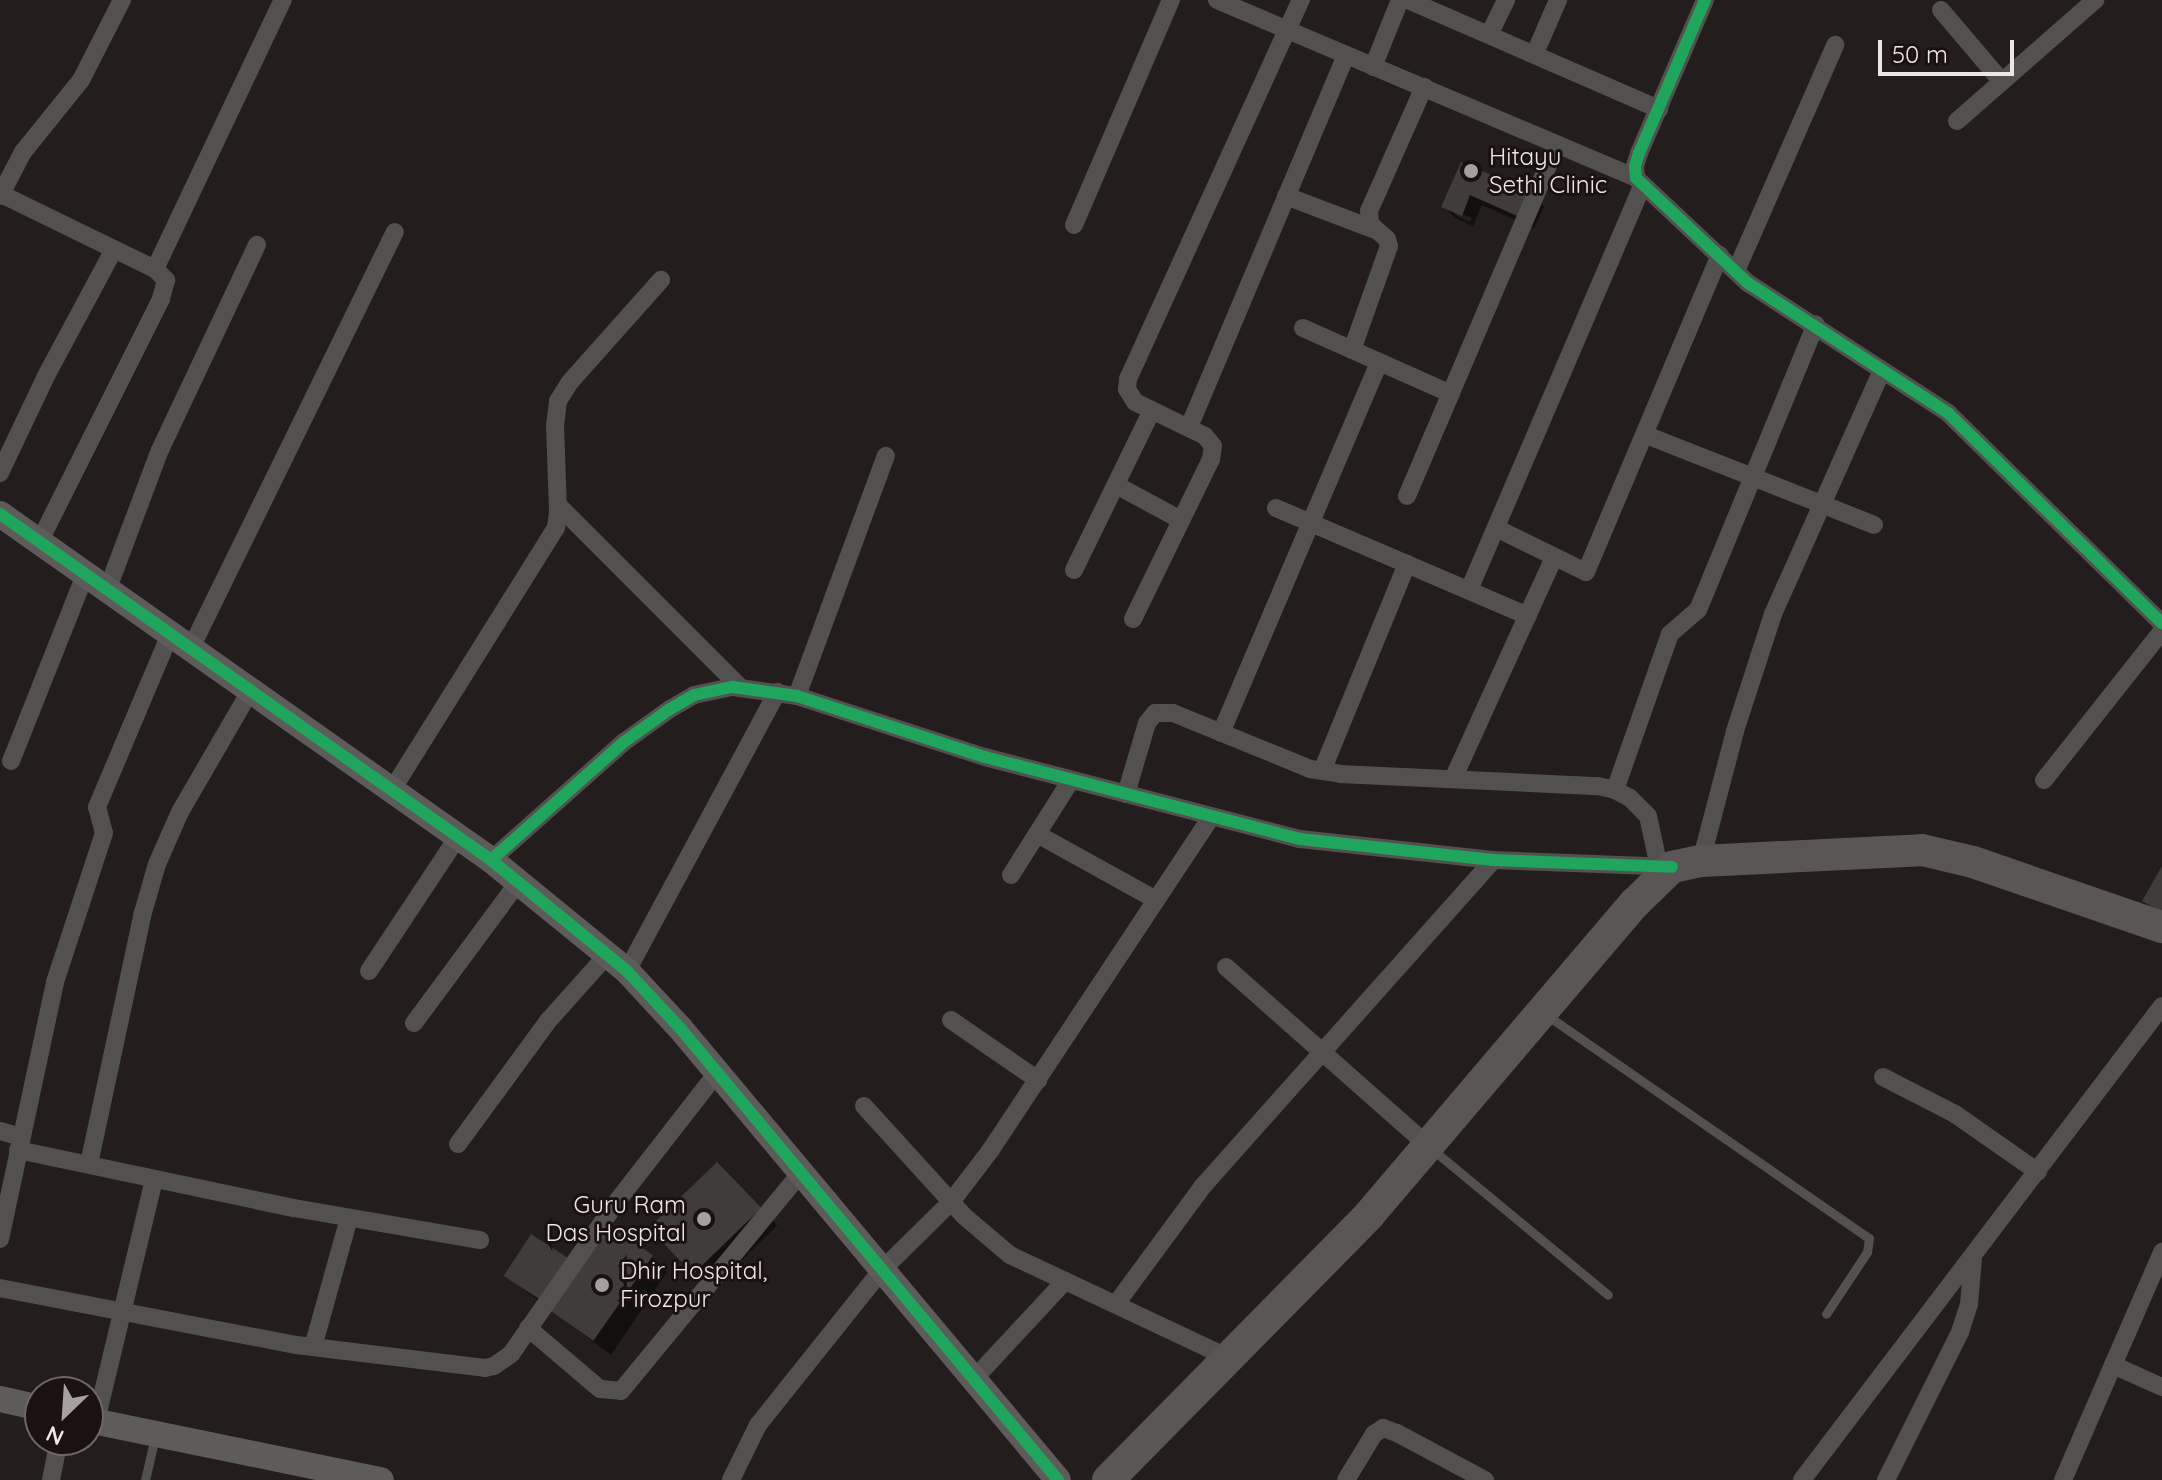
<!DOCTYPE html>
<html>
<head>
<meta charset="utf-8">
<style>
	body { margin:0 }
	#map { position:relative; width:2162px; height:1480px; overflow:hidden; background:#231d1d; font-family:Quicksand,sans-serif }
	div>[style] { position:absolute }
	.shadow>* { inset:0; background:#0007; transform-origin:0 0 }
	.building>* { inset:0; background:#403c3c; transform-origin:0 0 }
	.lane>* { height:9px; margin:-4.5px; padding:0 4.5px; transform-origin:4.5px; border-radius:4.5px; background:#535050 }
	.street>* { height:18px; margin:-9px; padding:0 9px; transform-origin:9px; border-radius:9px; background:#535050 }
	.secondary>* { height:26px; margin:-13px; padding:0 13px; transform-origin:13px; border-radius:13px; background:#5e5b5b }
	.highway>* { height:32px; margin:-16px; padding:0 16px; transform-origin:16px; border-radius:16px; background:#5a5656 }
	.cycleway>* { height:12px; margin:-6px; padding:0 6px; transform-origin:6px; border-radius:6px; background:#20a55d }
	.dots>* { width:22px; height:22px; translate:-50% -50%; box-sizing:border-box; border:4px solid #1b1112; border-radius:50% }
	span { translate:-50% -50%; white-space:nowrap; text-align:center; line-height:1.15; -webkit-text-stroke:6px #1b1112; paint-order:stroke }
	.poi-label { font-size:24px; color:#ede6e6 }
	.left { translate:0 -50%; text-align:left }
	.right { translate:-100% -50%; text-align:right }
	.north { position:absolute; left:24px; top:1376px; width:80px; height:80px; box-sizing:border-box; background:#1b1112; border:2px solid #6f6667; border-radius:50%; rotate:205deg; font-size:22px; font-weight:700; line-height:32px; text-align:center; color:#ede6e6 }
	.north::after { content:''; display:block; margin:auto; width:28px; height:36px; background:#a6a0a0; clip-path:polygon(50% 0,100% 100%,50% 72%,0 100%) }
	.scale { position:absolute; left:1878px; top:40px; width:136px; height:36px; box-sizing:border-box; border:4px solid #ede6e6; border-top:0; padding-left:10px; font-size:24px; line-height:28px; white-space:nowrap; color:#ede6e6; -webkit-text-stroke:6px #1b1112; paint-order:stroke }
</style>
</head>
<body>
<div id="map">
	<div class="shadow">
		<div style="clip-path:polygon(evenodd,1462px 164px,1532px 195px,1544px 207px,1534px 228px,1482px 205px,1473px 226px,1455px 218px,1444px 206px,1462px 164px,1455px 211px,1472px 218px,1470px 222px,1455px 215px,1455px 211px)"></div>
		<div style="left:717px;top:1165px;width:85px;height:91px;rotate:45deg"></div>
		<div style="clip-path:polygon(652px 1257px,667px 1272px,611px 1355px,506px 1276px,568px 1260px)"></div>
	</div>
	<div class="building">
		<div style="clip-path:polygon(1461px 162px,1533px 193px,1522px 218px,1470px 195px,1462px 216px,1441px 207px)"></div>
		<div style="clip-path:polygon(2162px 866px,2162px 912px,2142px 901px)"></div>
		<div style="left:717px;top:1162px;width:64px;height:95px;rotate:46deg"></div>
		<div style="left:608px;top:1224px;width:55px;height:104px;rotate:35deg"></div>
		<div style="left:531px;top:1234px;width:45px;height:50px;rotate:33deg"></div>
	</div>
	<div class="lane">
		<div style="left:1548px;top:1016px;width:390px;rotate:34.7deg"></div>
		<div style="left:1869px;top:1238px;width:14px;rotate:98deg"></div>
		<div style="left:1867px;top:1252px;width:74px;rotate:123.5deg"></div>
		<div style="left:1433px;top:1150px;width:227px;rotate:39.6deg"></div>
		<div style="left:145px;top:1480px;width:44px;rotate:-76.9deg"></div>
	</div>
	<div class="street">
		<div style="left:1217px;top:0;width:455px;rotate:23deg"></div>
		<div style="left:1408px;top:0;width:274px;rotate:23.5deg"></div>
		<div style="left:1705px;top:0;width:167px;rotate:113.3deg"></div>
		<div style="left:1639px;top:153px;width:14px;rotate:107deg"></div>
		<div style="left:1635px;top:166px;width:12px;rotate:85deg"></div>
		<div style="left:1636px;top:178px;width:154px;rotate:43.2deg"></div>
		<div style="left:1748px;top:283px;width:239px;rotate:33deg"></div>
		<div style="left:1948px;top:413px;width:300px;rotate:44.5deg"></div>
		<div style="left:1941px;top:10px;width:94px;rotate:49.7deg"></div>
		<div style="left:1489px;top:35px;width:39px;rotate:-64deg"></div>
		<div style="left:1535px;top:53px;width:58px;rotate:-66.5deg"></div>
		<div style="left:1373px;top:67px;width:72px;rotate:-68.1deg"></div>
		<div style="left:1957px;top:121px;width:184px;rotate:-41.2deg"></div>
		<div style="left:1px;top:194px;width:171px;rotate:26deg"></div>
		<div style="left:155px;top:269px;width:16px;rotate:45deg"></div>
		<div style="left:166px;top:280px;width:20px;rotate:105deg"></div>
		<div style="left:161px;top:299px;width:271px;rotate:116.6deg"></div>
		<div style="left:0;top:196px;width:50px;rotate:-62.4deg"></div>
		<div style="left:23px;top:152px;width:92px;rotate:-51.1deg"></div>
		<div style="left:81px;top:80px;width:90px;rotate:-62.9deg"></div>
		<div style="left:1286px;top:196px;width:93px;rotate:20.8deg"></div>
		<div style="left:1074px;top:225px;width:245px;rotate:-66.7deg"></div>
		<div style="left:155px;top:269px;width:298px;rotate:-64.6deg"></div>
		<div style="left:1736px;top:271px;width:247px;rotate:-66.3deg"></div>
		<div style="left:1303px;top:328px;width:162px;rotate:24deg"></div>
		<div style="left:1352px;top:350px;width:110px;rotate:-70.4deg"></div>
		<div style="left:1389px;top:246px;width:7px;rotate:-106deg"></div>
		<div style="left:1387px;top:239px;width:23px;rotate:-139deg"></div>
		<div style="left:1370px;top:224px;width:13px;rotate:-94deg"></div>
		<div style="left:1369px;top:211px;width:136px;rotate:-66.1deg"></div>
		<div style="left:1189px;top:427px;width:404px;rotate:-67.1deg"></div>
		<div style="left:1646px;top:435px;width:245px;rotate:21.5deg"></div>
		<div style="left:0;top:473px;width:107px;rotate:-64.6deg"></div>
		<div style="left:46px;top:376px;width:144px;rotate:-61.8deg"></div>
		<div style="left:1116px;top:485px;width:74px;rotate:28.3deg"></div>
		<div style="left:1407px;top:496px;width:382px;rotate:-66.9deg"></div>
		<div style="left:558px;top:505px;width:259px;rotate:45deg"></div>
		<div style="left:1276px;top:508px;width:274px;rotate:23.2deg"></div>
		<div style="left:1496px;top:528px;width:100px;rotate:26.1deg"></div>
		<div style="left:1586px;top:572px;width:344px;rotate:-67.1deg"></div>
		<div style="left:1074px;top:570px;width:178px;rotate:-64deg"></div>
		<div style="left:108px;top:588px;width:147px;rotate:-69.4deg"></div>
		<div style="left:160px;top:450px;width:227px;rotate:-64.7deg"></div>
		<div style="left:1469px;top:590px;width:439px;rotate:-66.8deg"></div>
		<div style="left:1133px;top:619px;width:178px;rotate:-64deg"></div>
		<div style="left:1211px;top:459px;width:13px;rotate:-81deg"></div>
		<div style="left:1213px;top:446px;width:13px;rotate:-129deg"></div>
		<div style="left:1205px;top:436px;width:78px;rotate:-154.1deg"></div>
		<div style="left:1135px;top:402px;width:15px;rotate:-122deg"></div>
		<div style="left:1127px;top:389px;width:10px;rotate:-84deg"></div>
		<div style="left:1128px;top:379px;width:417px;rotate:-65.5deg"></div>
		<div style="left:192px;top:646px;width:461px;rotate:-63.9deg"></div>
		<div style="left:797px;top:696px;width:256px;rotate:-69.7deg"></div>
		<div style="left:1221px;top:733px;width:403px;rotate:-66.9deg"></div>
		<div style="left:11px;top:761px;width:202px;rotate:-68.3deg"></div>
		<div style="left:1322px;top:771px;width:224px;rotate:-67.7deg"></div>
		<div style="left:1453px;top:779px;width:244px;rotate:-65.5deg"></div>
		<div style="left:2044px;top:780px;width:190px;rotate:-51.6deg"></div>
		<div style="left:392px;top:790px;width:309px;rotate:-58deg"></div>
		<div style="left:556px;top:528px;width:17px;rotate:-83deg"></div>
		<div style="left:558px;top:511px;width:85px;rotate:-92deg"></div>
		<div style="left:555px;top:426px;width:25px;rotate:-83deg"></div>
		<div style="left:558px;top:401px;width:22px;rotate:-58deg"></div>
		<div style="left:570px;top:382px;width:137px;rotate:-48.3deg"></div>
		<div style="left:1615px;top:790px;width:165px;rotate:-70.6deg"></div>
		<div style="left:1670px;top:634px;width:37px;rotate:-41deg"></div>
		<div style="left:1698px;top:610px;width:309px;rotate:-67.6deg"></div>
		<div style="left:1126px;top:794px;width:74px;rotate:-73.5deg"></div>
		<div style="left:1147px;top:723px;width:13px;rotate:-51deg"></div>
		<div style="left:1155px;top:713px;width:18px"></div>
		<div style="left:1173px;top:713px;width:148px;rotate:22.2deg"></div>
		<div style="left:1310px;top:769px;width:30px;rotate:9deg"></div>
		<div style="left:1340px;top:774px;width:258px;rotate:2.7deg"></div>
		<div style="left:1598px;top:786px;width:17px;rotate:13deg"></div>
		<div style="left:1615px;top:790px;width:17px;rotate:28deg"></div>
		<div style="left:1630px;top:798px;width:25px;rotate:45deg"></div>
		<div style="left:1648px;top:816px;width:52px;rotate:77.8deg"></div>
		<div style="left:1037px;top:834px;width:136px;rotate:29deg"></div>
		<div style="left:491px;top:860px;width:178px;rotate:-41.6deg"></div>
		<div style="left:624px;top:742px;width:57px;rotate:-35.7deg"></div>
		<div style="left:670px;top:709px;width:28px;rotate:-30deg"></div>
		<div style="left:694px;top:695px;width:40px;rotate:-12deg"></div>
		<div style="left:733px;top:687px;width:65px;rotate:8deg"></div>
		<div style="left:797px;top:696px;width:198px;rotate:18deg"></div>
		<div style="left:985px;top:757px;width:325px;rotate:14.6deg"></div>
		<div style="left:1300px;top:839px;width:194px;rotate:6.2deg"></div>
		<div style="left:1493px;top:860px;width:179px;rotate:2.2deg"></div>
		<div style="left:1701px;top:861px;width:134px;rotate:-75.3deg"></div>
		<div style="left:1735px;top:731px;width:123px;rotate:-72deg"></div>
		<div style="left:1773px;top:614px;width:267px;rotate:-65.9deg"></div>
		<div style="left:1011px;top:875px;width:112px;rotate:-57.7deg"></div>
		<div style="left:1226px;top:967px;width:268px;rotate:41.5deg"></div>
		<div style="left:369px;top:971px;width:159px;rotate:-56.5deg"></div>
		<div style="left:627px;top:971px;width:317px;rotate:-61.7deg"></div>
		<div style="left:951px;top:1020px;width:106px;rotate:34.6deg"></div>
		<div style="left:414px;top:1023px;width:177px;rotate:-53.5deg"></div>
		<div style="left:1883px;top:1077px;width:81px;rotate:27.2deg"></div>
		<div style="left:1955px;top:1114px;width:101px;rotate:34.9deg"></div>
		<div style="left:864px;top:1106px;width:149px;rotate:47.7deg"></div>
		<div style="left:964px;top:1216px;width:60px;rotate:40.3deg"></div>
		<div style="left:1010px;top:1255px;width:244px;rotate:25.2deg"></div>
		<div style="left:0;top:1131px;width:22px;rotate:16deg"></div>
		<div style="left:458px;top:1144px;width:152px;rotate:-53.8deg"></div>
		<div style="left:548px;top:1021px;width:90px;rotate:-48.2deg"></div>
		<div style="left:18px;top:1150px;width:282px;rotate:11.9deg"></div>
		<div style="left:294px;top:1208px;width:189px;rotate:9.8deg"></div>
		<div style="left:89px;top:1164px;width:254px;rotate:-77.9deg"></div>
		<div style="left:142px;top:916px;width:54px;rotate:-73.9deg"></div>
		<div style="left:157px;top:864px;width:57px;rotate:-66.1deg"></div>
		<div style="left:180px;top:812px;width:143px;rotate:-59.9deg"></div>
		<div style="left:0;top:1239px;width:263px;rotate:-77.9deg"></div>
		<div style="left:55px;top:982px;width:157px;rotate:-71.8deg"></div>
		<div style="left:104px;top:833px;width:27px;rotate:-105deg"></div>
		<div style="left:97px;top:807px;width:190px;rotate:-67.1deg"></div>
		<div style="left:0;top:1288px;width:301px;rotate:10.9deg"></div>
		<div style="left:296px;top:1345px;width:190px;rotate:6.9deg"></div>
		<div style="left:485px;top:1368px;width:9px;rotate:-13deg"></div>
		<div style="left:494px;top:1366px;width:21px;rotate:-35deg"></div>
		<div style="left:511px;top:1354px;width:188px;rotate:-55.2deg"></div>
		<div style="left:618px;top:1200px;width:161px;rotate:-52.1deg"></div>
		<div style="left:1116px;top:1304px;width:147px;rotate:-53.6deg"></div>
		<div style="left:1203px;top:1186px;width:436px;rotate:-48.3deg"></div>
		<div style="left:528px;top:1328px;width:94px;rotate:40.3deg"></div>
		<div style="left:600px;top:1389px;width:21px;rotate:5deg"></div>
		<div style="left:621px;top:1391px;width:281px;rotate:-50.5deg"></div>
		<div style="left:313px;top:1347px;width:134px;rotate:-74.4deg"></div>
		<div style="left:2113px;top:1365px;width:54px;rotate:24.2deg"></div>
		<div style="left:973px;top:1380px;width:135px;rotate:-47.1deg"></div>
		<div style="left:96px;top:1421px;width:249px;rotate:-76.5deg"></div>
		<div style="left:51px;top:1480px;width:41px;rotate:-78.7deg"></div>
		<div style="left:731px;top:1480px;width:61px;rotate:-63.9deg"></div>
		<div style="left:758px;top:1425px;width:197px;rotate:-51.4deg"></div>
		<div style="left:881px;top:1271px;width:98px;rotate:-44.6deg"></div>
		<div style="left:951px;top:1202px;width:64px;rotate:-52.6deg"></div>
		<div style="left:990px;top:1151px;width:400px;rotate:-56.5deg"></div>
		<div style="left:1346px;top:1480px;width:54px;rotate:-58.7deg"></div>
		<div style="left:1374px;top:1434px;width:11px;rotate:-34deg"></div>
		<div style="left:1383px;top:1428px;width:15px;rotate:20deg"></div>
		<div style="left:1397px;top:1433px;width:100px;rotate:28.1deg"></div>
		<div style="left:1802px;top:1480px;width:595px;rotate:-52.78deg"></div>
		<div style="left:1886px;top:1480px;width:165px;rotate:-63.4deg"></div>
		<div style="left:1960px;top:1332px;width:29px;rotate:-72deg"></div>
		<div style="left:1969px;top:1304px;width:46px;rotate:-85deg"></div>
		<div style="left:2063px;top:1480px;width:249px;rotate:-66.5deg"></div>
	</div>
	<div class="secondary">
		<div style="left:0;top:514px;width:601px;rotate:35.17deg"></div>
		<div style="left:491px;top:860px;width:176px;rotate:39.2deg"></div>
		<div style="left:627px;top:971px;width:78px;rotate:47.1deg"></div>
		<div style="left:680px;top:1028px;width:589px;rotate:50.09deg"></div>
		<div style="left:0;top:1399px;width:41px;rotate:12.7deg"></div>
		<div style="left:88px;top:1420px;width:299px;rotate:11.6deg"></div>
	</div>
	<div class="highway">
		<div style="left:1108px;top:1480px;width:372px;rotate:-45.4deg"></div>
		<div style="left:1369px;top:1215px;width:410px;rotate:-49.6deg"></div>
		<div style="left:1635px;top:903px;width:52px;rotate:-44.2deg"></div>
		<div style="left:1672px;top:867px;width:30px;rotate:-12deg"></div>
		<div style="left:1701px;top:861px;width:221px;rotate:-2.8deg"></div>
		<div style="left:1922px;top:850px;width:52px;rotate:13.2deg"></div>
		<div style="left:1973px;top:862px;width:200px;rotate:19deg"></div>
	</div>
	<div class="cycleway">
		<div style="left:1705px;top:0;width:167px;rotate:113.3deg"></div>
		<div style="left:1639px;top:153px;width:14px;rotate:107deg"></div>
		<div style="left:1635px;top:166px;width:12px;rotate:85deg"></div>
		<div style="left:1636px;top:178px;width:154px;rotate:43.2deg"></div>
		<div style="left:1748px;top:283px;width:239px;rotate:33deg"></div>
		<div style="left:1948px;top:413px;width:300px;rotate:44.5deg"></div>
		<div style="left:0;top:514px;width:601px;rotate:35.17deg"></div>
		<div style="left:491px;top:860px;width:176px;rotate:39.2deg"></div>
		<div style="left:627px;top:971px;width:78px;rotate:47.1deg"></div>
		<div style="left:680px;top:1028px;width:589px;rotate:50.09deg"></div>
		<div style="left:491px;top:860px;width:178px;rotate:-41.6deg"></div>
		<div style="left:624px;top:742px;width:57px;rotate:-35.7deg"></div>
		<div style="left:670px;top:709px;width:28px;rotate:-30deg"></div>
		<div style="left:694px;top:695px;width:40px;rotate:-12deg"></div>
		<div style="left:733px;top:687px;width:65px;rotate:8deg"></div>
		<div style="left:797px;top:696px;width:198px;rotate:18deg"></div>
		<div style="left:985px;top:757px;width:325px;rotate:14.6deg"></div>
		<div style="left:1300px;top:839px;width:194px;rotate:6.2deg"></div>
		<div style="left:1493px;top:860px;width:179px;rotate:2.2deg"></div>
	</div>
	<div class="dots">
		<div style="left:1471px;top:171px;background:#a6a0a0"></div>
		<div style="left:704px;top:1219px;background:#a6a0a0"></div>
		<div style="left:602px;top:1285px;background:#a6a0a0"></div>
	</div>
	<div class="poi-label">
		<span class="left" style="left:1489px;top:171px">Hitayu<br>Sethi Clinic</span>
		<span class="right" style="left:686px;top:1219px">Guru Ram<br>Das Hospital</span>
		<span class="left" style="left:620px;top:1285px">Dhir Hospital,<br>Firozpur</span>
	</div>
	<div class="north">N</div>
	<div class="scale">50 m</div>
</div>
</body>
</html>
